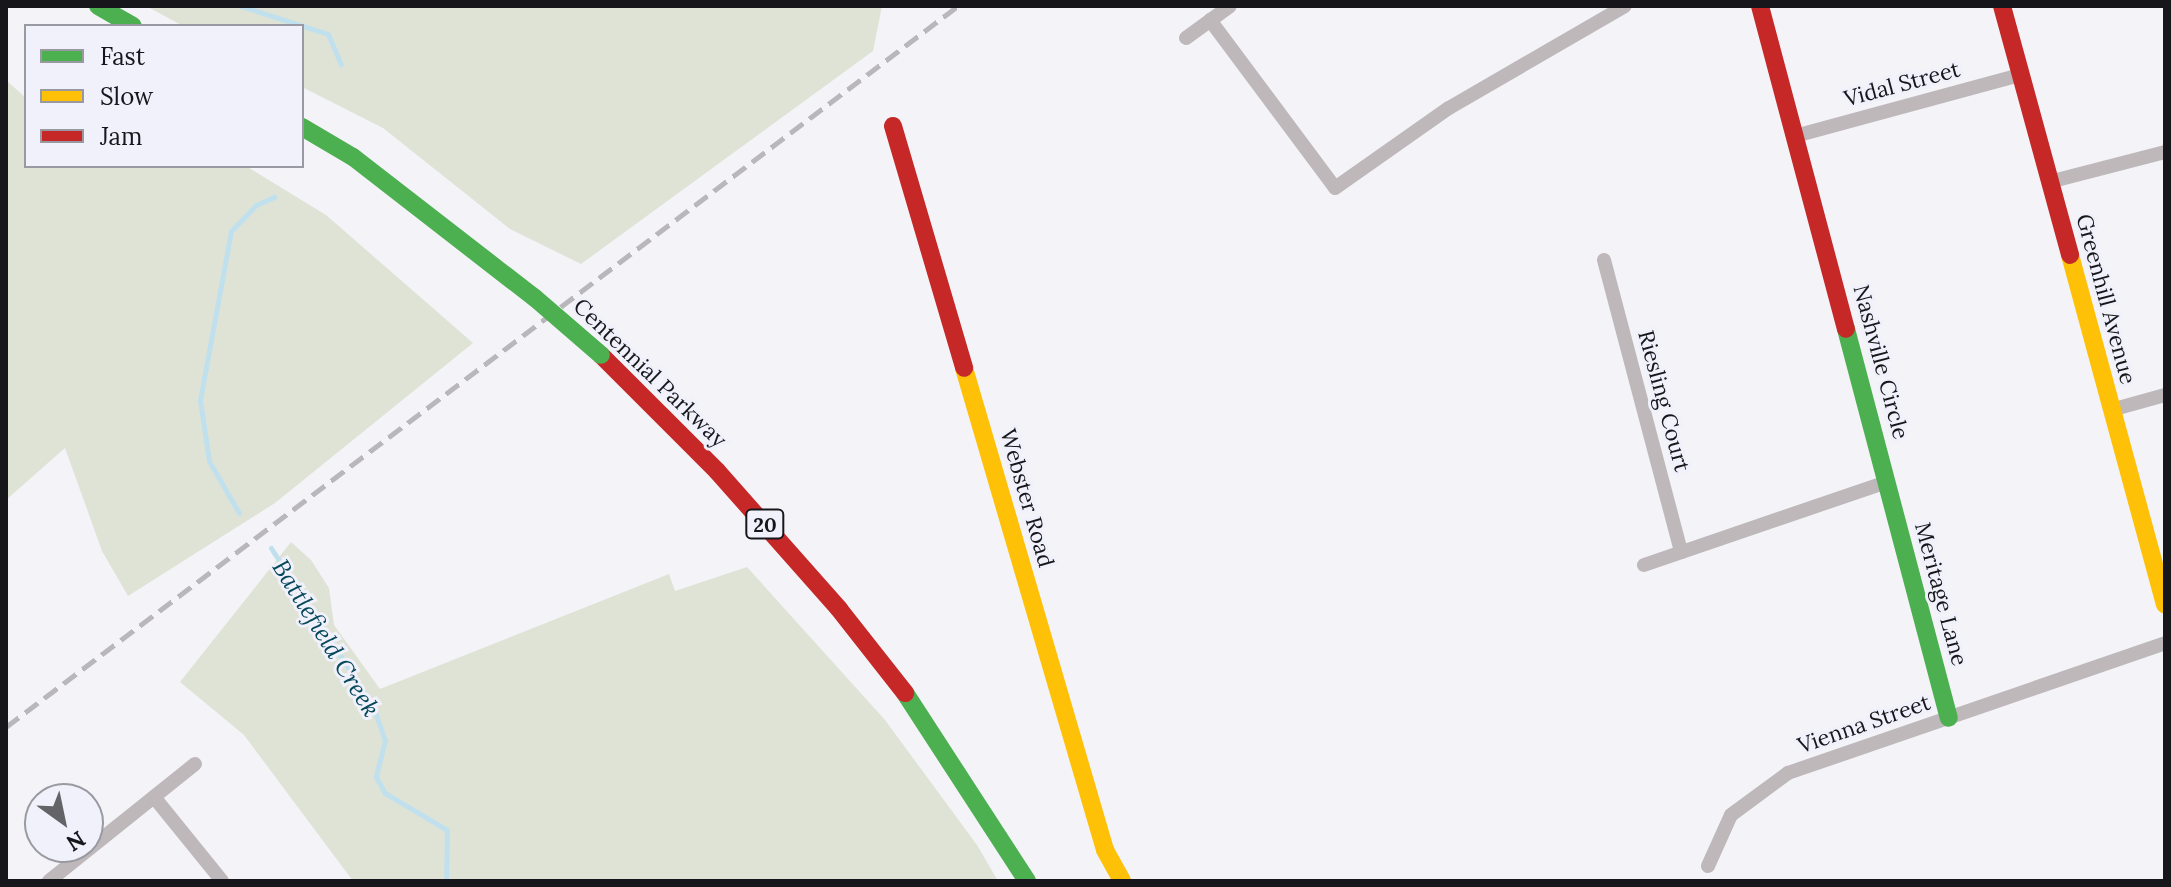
<!DOCTYPE html>
<html>
<head>
<meta charset="utf-8">
<style>
	body { margin:0 }
	#map { position:relative; width:2171px; height:887px; overflow:hidden; background:#f3f3f8; font-family:Lora,serif }
	div>[style] { position:absolute }
	.green>* { inset:0; background:#dfe3d6 }
	.stream>* { height:5px; margin:-2.5px; padding:0 2.5px; transform-origin:2.5px; border-radius:2.5px; background:#c1e0ee }
	.street>* { height:14px; margin:-7px; padding:0 7px; transform-origin:7px; border-radius:7px; background:#beb8ba }
	.fast>* { height:18px; margin:-9px; padding:0 9px; transform-origin:9px; border-radius:9px; background:#4caf50 }
	.slow>* { height:18px; margin:-9px; padding:0 9px; transform-origin:9px; border-radius:9px; background:#ffc107 }
	.jam>* { height:18px; margin:-9px; padding:0 9px; transform-origin:9px; border-radius:9px; background:#c62828 }
	.rail>* { height:5px; margin-top:-2.5px; transform-origin:0; background:repeating-linear-gradient(90deg,#b9b7b9 0 16px,transparent 0 24px) }
	.fast-bridge>* { height:18px; margin:-9px; padding:0 9px; transform-origin:9px; border-radius:9px; background:#4caf50 }
	span { translate:-50% -50%; white-space:nowrap; text-align:center; line-height:1.15; -webkit-text-stroke:6px #f0f1fb; paint-order:stroke }
	.shield-label span { padding:2px 6px; background:#f0f1fb; border:2px solid; border-radius:6px; -webkit-text-stroke-width:0 }
	.shield-label { font-size:20px; color:#17171b; font-weight:700 }
	.street-label { font-size:22px; color:#17171b }
	.water-label { font-size:24px; color:#06475a; font-style:italic }
	.frame { position:absolute; inset:0; border:8px solid #17171b; pointer-events:none }
	.legend { position:absolute; left:24px; top:24px; width:280px; height:144px; box-sizing:border-box; background:#f0f1fb; border:2px solid #999aa1; margin:0; padding:10px 14px; list-style:none; font-size:24px; color:#17171b }
	.legend li { display:flex; align-items:center; gap:16px; height:40px }
	.legend b { width:40px; border:2px solid #999aa1 }
	.north { position:absolute; left:24px; top:783px; width:80px; height:80px; box-sizing:border-box; background:#f0f1fb; border:2px solid #999aa1; border-radius:50%; rotate:147deg; font-size:22px; font-weight:700; line-height:32px; text-align:center; color:#17171b }
	.north::after { content:''; display:block; margin:auto; width:28px; height:36px; background:#646468; clip-path:polygon(50% 0,100% 100%,50% 72%,0 100%) }
</style>
</head>
<body>
<div id="map">
	<div class="green">
		<div style="clip-path:polygon(146px 6px,882px 6px,873px 51px,581px 264px,510px 229px,383px 128px,302px 87px,302px 26px,183px 26px)"></div>
		<div style="clip-path:polygon(6px 80px,26px 98px,26px 166px,246px 166px,326px 215px,473px 343px,275px 503px,128px 596px,102px 551px,65px 448px,6px 500px)"></div>
		<div style="clip-path:polygon(291px 542px,311px 560px,329px 588px,334px 625px,380px 689px,669px 574px,675px 591px,747px 567px,885px 720px,977px 845px,998px 881px,353px 881px,244px 735px,180px 682px)"></div>
	</div>
	<div class="stream">
		<div style="left:241px;top:6px;width:91px;rotate:17.8deg"></div>
		<div style="left:328px;top:34px;width:33px;rotate:67deg"></div>
		<div style="left:239px;top:513px;width:60px;rotate:-120deg"></div>
		<div style="left:209px;top:461px;width:62px;rotate:-98.4deg"></div>
		<div style="left:200px;top:400px;width:172px;rotate:-79.6deg"></div>
		<div style="left:231px;top:231px;width:36px;rotate:-46deg"></div>
		<div style="left:256px;top:205px;width:20px;rotate:-24deg"></div>
		<div style="left:271px;top:548px;width:188px;rotate:57.2deg"></div>
		<div style="left:373px;top:706px;width:36px;rotate:71deg"></div>
		<div style="left:385px;top:740px;width:38px;rotate:104deg"></div>
		<div style="left:376px;top:777px;width:18px;rotate:61deg"></div>
		<div style="left:385px;top:793px;width:72px;rotate:30.8deg"></div>
		<div style="left:447px;top:830px;width:51px;rotate:91.1deg"></div>
	</div>
	<div class="street">
		<div style="left:1210px;top:20px;width:209px;rotate:53.3deg"></div>
		<div style="left:1335px;top:188px;width:139px;rotate:-35.1deg"></div>
		<div style="left:1449px;top:108px;width:203px;rotate:-30.1deg"></div>
		<div style="left:1186px;top:38px;width:54px;rotate:-36deg"></div>
		<div style="left:1795px;top:136px;width:233px;rotate:-15.2deg"></div>
		<div style="left:2049px;top:182px;width:120px;rotate:-14.5deg"></div>
		<div style="left:1604px;top:260px;width:302px;rotate:75.2deg"></div>
		<div style="left:2111px;top:410px;width:56px;rotate:-15.5deg"></div>
		<div style="left:1644px;top:565px;width:257px;rotate:-18.9deg"></div>
		<div style="left:154px;top:797px;width:108px;rotate:51deg"></div>
		<div style="left:1708px;top:866px;width:56px;rotate:-65.7deg"></div>
		<div style="left:1731px;top:815px;width:71px;rotate:-36.4deg"></div>
		<div style="left:1788px;top:773px;width:399px;rotate:-19deg"></div>
		<div style="left:49px;top:881px;width:187px;rotate:-38.7deg"></div>
	</div>
	<div class="fast">
		<div style="left:98px;top:6px;width:40px;rotate:29.7deg"></div>
		<div style="left:302px;top:127px;width:59px;rotate:30.5deg"></div>
		<div style="left:353px;top:157px;width:230px;rotate:37.8deg"></div>
		<div style="left:1846px;top:329px;width:402px;rotate:75.2deg"></div>
		<div style="left:905px;top:693px;width:224px;rotate:57deg"></div>
	</div>
	<div class="slow">
		<div style="left:2070px;top:255px;width:362px;rotate:74.8deg"></div>
		<div style="left:964px;top:368px;width:502px;rotate:73.69deg"></div>
		<div style="left:1105px;top:850px;width:35px;rotate:61deg"></div>
	</div>
	<div class="jam">
		<div style="left:1760px;top:6px;width:334px;rotate:75.1deg"></div>
		<div style="left:2002px;top:6px;width:258px;rotate:74.7deg"></div>
		<div style="left:893px;top:126px;width:252px;rotate:73.6deg"></div>
		<div style="left:601px;top:355px;width:164px;rotate:45deg"></div>
		<div style="left:717px;top:471px;width:184px;rotate:48.5deg"></div>
		<div style="left:839px;top:609px;width:107px;rotate:51.8deg"></div>
	</div>
	<div class="rail">
		<div style="left:6px;top:727px;width:1194px;rotate:-37.14deg"></div>
	</div>
	<div class="fast-bridge">
		<div style="left:535px;top:298px;width:87px;rotate:40.8deg"></div>
	</div>
	<div class="shield-label">
		<span style="left:765px;top:524px">20</span>
	</div>
	<div class="street-label">
		<span style="left:1902px;top:84px;rotate:-15deg">Vidal Street</span>
		<span style="left:2106px;top:299px;rotate:75deg">Greenhill Avenue</span>
		<span style="left:1881px;top:362px;rotate:75deg">Nashville Circle</span>
		<span style="left:650px;top:373px;rotate:44deg">Centennial Parkway</span>
		<span style="left:1664px;top:401px;rotate:75deg">Riesling Court</span>
		<span style="left:1027px;top:498px;rotate:74deg">Webster Road</span>
		<span style="left:1941px;top:594px;rotate:75deg">Meritage Lane</span>
		<span style="left:1864px;top:724px;rotate:-19deg">Vienna Street</span>
	</div>
	<div class="water-label">
		<span style="left:326px;top:638px;rotate:58deg">Battlefield Creek</span>
	</div>
	<div class="frame"></div>
	<ul class="legend">
	<li><b style="height:10px;background:#4caf50"></b>Fast</li>
	<li><b style="height:10px;background:#ffc107"></b>Slow</li>
	<li><b style="height:10px;background:#c62828"></b>Jam</li>
	</ul>
	<div class="north">N</div>
</div>
</body>
</html>
